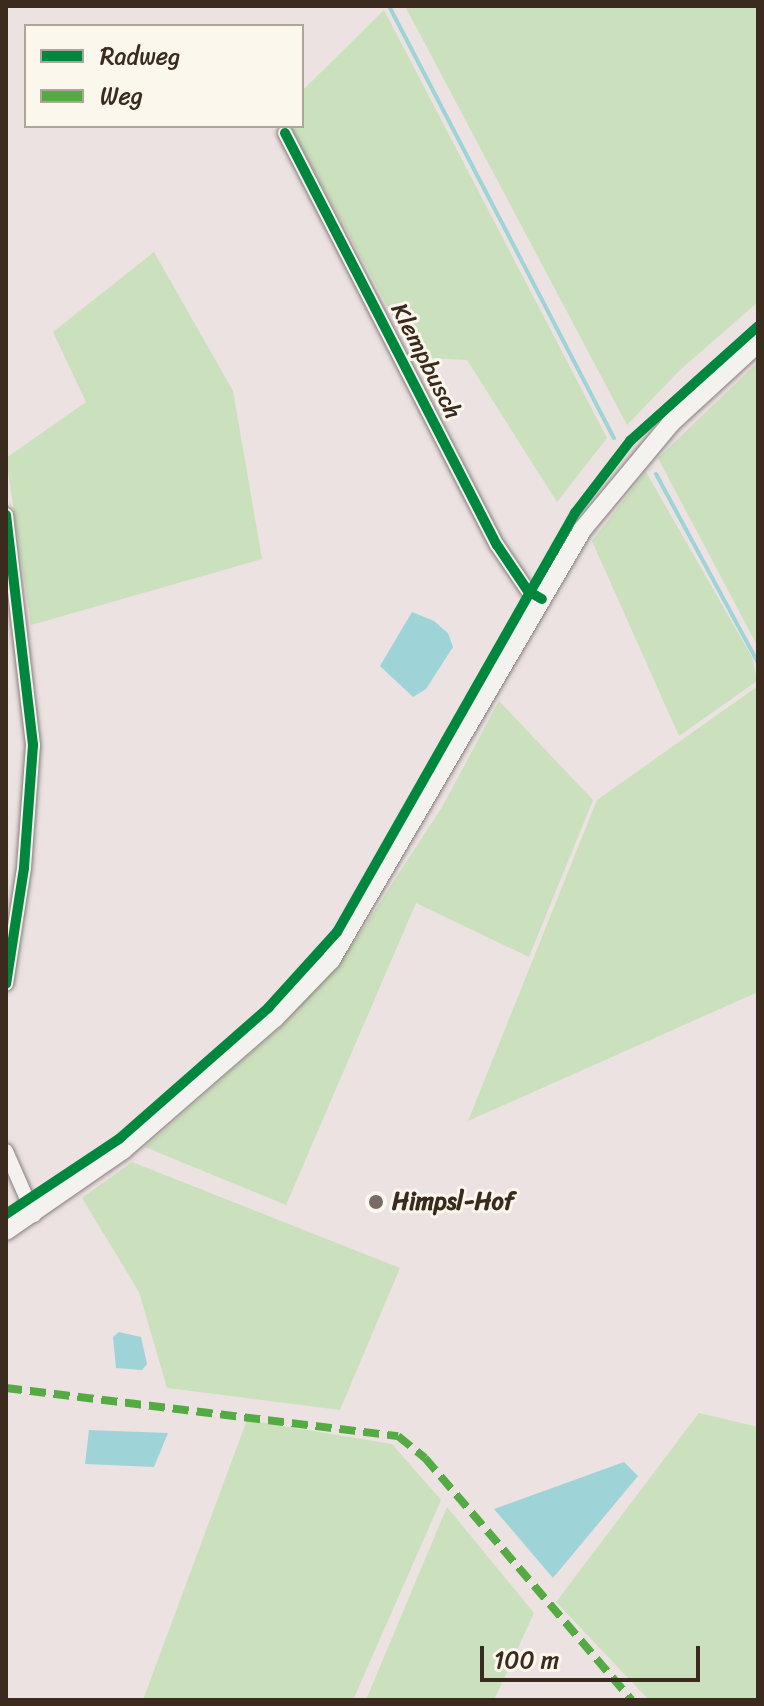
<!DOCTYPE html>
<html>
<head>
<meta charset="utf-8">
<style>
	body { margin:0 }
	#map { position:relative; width:764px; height:1706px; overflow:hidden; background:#ece2e2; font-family:Sriracha,sans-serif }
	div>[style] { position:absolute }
	.green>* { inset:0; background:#cbe0bc }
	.water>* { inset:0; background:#9ed4d8 }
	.stream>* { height:4px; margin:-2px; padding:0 2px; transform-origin:2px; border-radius:2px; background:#9ed4d8 }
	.roads { filter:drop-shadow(0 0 2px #867e7b) drop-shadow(0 0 2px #867e7b) }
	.street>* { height:14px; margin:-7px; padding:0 7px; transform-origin:7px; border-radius:7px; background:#f4f2ef }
	.secondary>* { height:18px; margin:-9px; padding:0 9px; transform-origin:9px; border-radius:9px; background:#f4f2ef }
	.quiet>* { height:8px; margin-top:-4px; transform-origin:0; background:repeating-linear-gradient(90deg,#55ab43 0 16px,transparent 0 24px) }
	.cycleway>* { height:10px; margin:-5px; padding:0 5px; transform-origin:5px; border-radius:5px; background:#00873e }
	.dots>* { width:22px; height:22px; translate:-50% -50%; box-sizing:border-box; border:4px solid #fbf7ec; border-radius:50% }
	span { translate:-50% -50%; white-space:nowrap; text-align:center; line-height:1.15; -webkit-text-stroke:6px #fbf7ec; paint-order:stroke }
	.street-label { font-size:24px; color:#3b2a1e }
	.poi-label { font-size:24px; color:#3b2a1e; font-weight:700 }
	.left { translate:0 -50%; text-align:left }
	.frame { position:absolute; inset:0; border:8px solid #3b2a1e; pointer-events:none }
	.legend { position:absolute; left:24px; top:24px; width:280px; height:104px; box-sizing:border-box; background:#fbf7ec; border:2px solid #aea59a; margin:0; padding:10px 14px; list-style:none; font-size:24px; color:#3b2a1e }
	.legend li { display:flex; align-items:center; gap:16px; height:40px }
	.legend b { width:40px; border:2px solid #aea59a }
	.scale { position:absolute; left:480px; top:1646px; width:220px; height:36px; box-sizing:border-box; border:4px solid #3b2a1e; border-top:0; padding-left:10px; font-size:24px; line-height:28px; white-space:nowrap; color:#3b2a1e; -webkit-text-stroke:6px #fbf7ec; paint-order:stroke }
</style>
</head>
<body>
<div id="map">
	<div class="green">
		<div style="clip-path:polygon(405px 6px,758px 6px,758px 302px,680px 370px,627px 425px)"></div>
		<div style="clip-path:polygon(384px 10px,607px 438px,557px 502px,467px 360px,415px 357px,290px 126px,302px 126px,302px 91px)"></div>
		<div style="clip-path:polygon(154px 252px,233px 391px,262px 559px,31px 625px,6px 458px,86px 402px,53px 332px)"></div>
		<div style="clip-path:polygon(758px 362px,758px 647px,658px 458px)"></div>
		<div style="clip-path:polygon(646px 472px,752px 657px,757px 681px,679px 736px,592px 541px)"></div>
		<div style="clip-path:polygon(758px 686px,758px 992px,468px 1121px,597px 800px)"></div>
		<div style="clip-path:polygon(499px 701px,593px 800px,529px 957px,416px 903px,286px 1205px,145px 1147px,284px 1024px,353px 944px,442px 807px)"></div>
		<div style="clip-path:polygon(132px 1162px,400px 1268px,340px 1410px,167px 1388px,139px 1292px,82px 1198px)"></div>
		<div style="clip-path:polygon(699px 1413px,758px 1427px,758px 1700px,649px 1700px,556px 1602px)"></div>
		<div style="clip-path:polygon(247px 1420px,392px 1444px,441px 1500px,353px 1700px,143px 1700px)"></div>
		<div style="clip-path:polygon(447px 1507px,534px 1613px,494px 1700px,366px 1700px)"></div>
	</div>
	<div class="water">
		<div style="clip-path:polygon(412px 612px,434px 621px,448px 633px,453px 647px,426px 689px,413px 697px,380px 666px)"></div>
		<div style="clip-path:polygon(119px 1332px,141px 1337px,147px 1364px,142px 1370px,116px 1368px,113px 1337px)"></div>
		<div style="clip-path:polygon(89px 1430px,168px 1433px,154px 1467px,85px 1464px)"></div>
		<div style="clip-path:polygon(624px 1462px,638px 1476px,553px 1578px,494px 1509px)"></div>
	</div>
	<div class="stream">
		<div style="left:389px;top:6px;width:487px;rotate:62.5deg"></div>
		<div style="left:656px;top:474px;width:215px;rotate:61.6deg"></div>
	</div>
	<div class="roads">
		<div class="street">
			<div style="left:285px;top:133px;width:463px;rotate:62.8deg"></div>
			<div style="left:497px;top:545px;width:55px;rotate:56deg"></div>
			<div style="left:528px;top:591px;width:16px;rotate:30deg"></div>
			<div style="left:6px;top:515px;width:232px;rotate:83.3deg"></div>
			<div style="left:33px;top:745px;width:123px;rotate:94.2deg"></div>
			<div style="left:24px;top:868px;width:117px;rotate:98.8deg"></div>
			<div style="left:6px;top:1151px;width:70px;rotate:66.4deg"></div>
		</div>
		<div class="secondary">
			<div style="left:6px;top:1231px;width:142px;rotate:-34.7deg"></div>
			<div style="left:123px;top:1150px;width:201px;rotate:-41deg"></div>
			<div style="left:275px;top:1018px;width:81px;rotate:-46deg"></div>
			<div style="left:331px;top:960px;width:498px;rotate:-59.7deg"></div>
			<div style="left:582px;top:530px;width:139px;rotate:-50.2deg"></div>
			<div style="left:671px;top:423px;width:118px;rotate:-42.6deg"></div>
		</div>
	</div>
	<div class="quiet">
		<div style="left:6px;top:1388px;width:395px;rotate:7deg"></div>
		<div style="left:398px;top:1436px;width:35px;rotate:39deg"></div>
		<div style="left:425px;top:1458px;width:318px;rotate:49.5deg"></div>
	</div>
	<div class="cycleway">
		<div style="left:285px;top:133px;width:463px;rotate:62.8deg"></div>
		<div style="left:497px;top:545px;width:55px;rotate:56deg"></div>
		<div style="left:528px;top:591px;width:16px;rotate:30deg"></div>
		<div style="left:6px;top:515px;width:232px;rotate:83.3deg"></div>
		<div style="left:33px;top:745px;width:123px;rotate:94.2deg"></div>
		<div style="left:24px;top:868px;width:117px;rotate:98.8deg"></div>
		<div style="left:6px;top:1214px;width:136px;rotate:-33.6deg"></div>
		<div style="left:119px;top:1139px;width:200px;rotate:-41.3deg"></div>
		<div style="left:269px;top:1007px;width:101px;rotate:-47.8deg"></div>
		<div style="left:337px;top:932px;width:482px;rotate:-60.4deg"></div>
		<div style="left:575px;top:513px;width:91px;rotate:-52.6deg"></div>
		<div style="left:630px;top:441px;width:172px;rotate:-41.9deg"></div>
	</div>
	<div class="dots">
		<div style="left:376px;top:1202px;background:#796a63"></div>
	</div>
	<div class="street-label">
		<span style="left:426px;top:361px;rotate:63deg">Klempbusch</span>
	</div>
	<div class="poi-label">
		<span class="left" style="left:392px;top:1202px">Himpsl-Hof</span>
	</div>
	<div class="frame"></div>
	<ul class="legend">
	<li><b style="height:10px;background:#00873e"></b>Radweg</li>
	<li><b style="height:10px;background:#55ab43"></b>Weg</li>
	</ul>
	<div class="scale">100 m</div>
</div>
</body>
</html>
